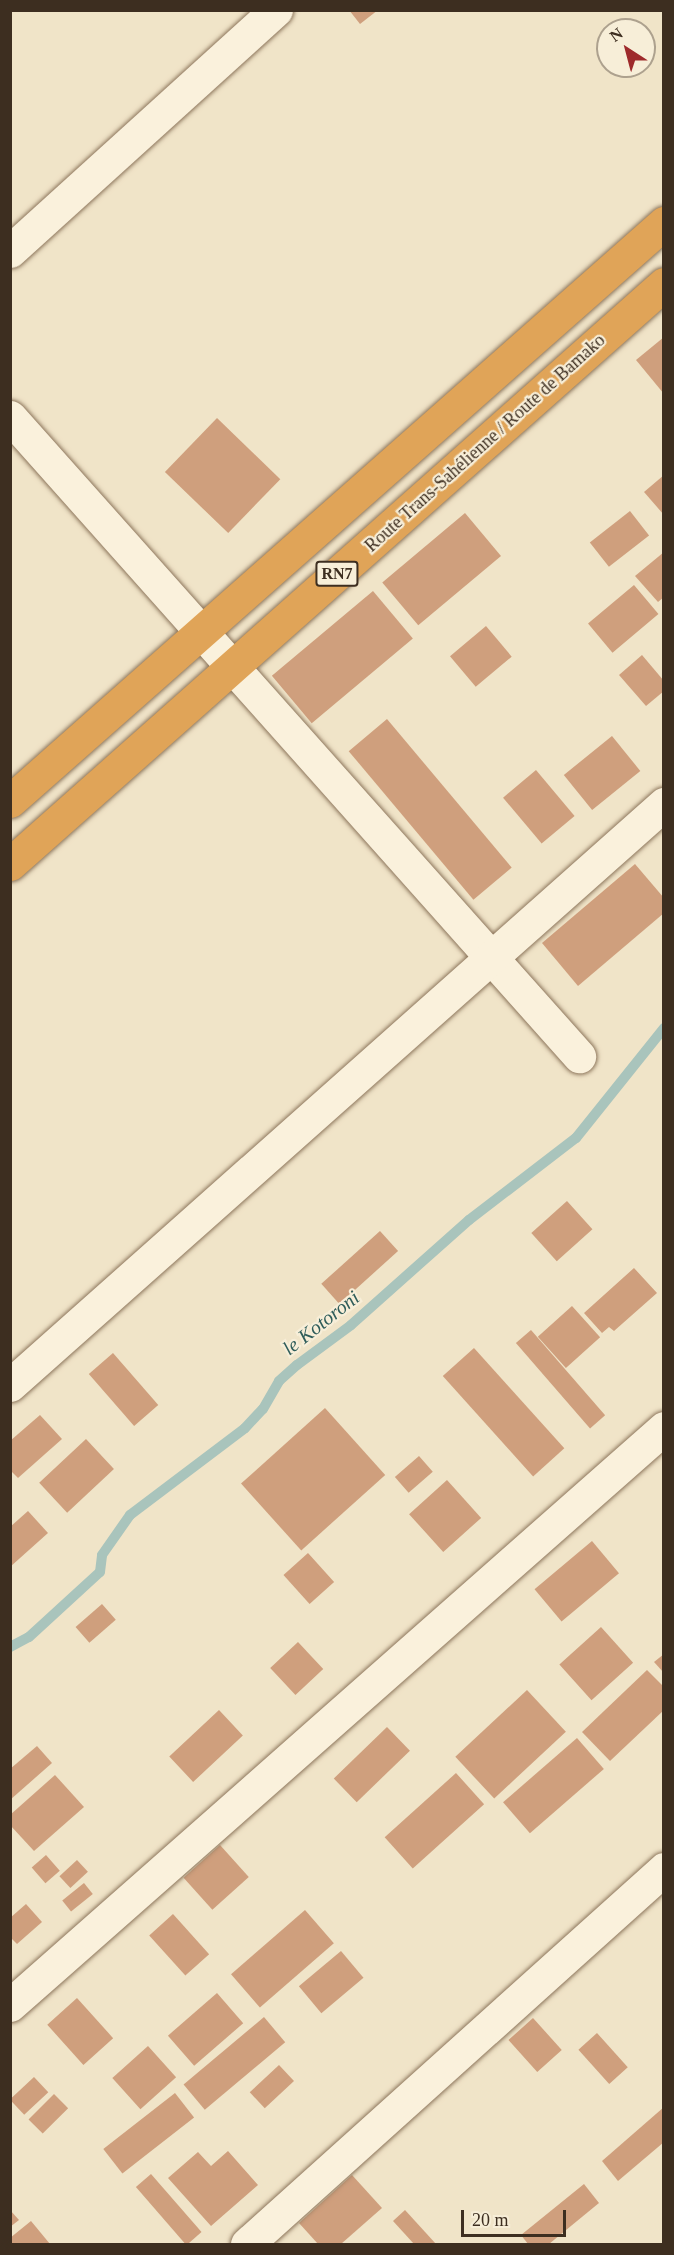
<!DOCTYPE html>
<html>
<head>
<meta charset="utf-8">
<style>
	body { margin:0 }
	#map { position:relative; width:674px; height:2255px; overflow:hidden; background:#f0e4c8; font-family:Georgia,serif }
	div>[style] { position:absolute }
	.stream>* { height:10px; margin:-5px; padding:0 5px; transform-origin:5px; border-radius:5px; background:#a9c4bc }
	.building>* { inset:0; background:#cf9f7d; transform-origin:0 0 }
	.roads { filter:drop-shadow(0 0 2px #8d765c) drop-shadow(0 0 2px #8d765c) }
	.minor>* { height:33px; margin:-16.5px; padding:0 16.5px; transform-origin:16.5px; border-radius:16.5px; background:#faf1dc }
	.highway>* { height:33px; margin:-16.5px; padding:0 16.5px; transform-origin:16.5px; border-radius:16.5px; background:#e0a458 }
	span { translate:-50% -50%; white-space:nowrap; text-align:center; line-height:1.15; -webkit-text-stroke:4.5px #f7eed8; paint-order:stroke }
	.shield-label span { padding:2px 4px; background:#f7eed8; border:2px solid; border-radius:4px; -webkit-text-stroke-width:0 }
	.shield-label { font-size:16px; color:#3d2e20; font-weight:700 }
	.street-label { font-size:18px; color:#3d2e20 }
	.water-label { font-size:20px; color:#2f5d5a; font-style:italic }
	.frame { position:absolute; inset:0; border:12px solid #3d2e20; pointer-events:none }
	.north { position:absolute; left:596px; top:18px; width:60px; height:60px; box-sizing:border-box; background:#f7eed8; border:2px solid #ada18e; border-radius:50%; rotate:324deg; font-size:16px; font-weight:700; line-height:24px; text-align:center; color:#3d2e20 }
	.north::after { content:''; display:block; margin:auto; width:21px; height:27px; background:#9e2a2b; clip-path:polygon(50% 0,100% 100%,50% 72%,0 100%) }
	.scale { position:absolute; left:461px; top:2210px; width:105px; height:27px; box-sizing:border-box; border:3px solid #3d2e20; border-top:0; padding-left:8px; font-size:18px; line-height:21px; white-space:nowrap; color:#3d2e20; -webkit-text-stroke:4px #f7eed8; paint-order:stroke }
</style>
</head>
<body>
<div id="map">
	<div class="stream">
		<div style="left:10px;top:1647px;width:21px;rotate:-28deg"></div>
		<div style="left:29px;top:1637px;width:96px;rotate:-42.5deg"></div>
		<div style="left:100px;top:1572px;width:17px;rotate:-83deg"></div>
		<div style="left:102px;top:1555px;width:49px;rotate:-55deg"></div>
		<div style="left:130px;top:1515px;width:144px;rotate:-37.1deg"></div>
		<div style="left:245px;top:1428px;width:26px;rotate:-47deg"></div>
		<div style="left:263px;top:1409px;width:32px;rotate:-60deg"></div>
		<div style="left:279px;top:1381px;width:24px;rotate:-42deg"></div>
		<div style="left:297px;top:1365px;width:67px;rotate:-36.5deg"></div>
		<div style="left:351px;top:1325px;width:158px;rotate:-41.7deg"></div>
		<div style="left:469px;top:1220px;width:135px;rotate:-37.5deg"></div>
		<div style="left:576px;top:1138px;width:141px;rotate:-51.3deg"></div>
	</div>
	<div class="building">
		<div style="clip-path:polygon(349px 10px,378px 10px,360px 24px)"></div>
		<div style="clip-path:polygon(664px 337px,664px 394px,636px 360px)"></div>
		<div style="left:217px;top:418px;width:88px;height:75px;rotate:44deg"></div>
		<div style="clip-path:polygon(664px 475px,664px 515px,644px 492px)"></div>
		<div style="left:630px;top:511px;width:31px;height:51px;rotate:52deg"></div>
		<div style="left:465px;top:513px;width:56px;height:108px;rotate:50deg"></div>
		<div style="clip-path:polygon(664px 552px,664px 597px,658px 602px,635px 576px)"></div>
		<div style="left:634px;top:585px;width:38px;height:60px;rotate:50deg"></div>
		<div style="left:373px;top:591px;width:62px;height:132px;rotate:50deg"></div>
		<div style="left:486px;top:626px;width:40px;height:47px;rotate:50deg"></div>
		<div style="clip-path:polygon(642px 655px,664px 681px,664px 691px,646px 706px,619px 675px)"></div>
		<div style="left:387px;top:719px;width:194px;height:50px;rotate:50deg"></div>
		<div style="left:612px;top:736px;width:45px;height:62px;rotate:51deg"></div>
		<div style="left:536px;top:770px;width:60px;height:43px;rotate:50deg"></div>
		<div style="clip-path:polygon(635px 864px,664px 898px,664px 913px,578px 986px,542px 943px)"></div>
		<div style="left:567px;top:1201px;width:38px;height:48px;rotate:48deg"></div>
		<div style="left:380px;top:1231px;width:27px;height:79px;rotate:48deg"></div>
		<div style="clip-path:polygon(634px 1268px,657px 1293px,614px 1331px,609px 1327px,602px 1333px,584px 1313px)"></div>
		<div style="left:572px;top:1306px;width:42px;height:46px;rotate:48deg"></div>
		<div style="left:531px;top:1330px;width:113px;height:20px;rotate:49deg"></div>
		<div style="left:474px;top:1348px;width:135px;height:42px;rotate:48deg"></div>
		<div style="left:113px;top:1353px;width:69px;height:32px;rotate:49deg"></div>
		<div style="left:325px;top:1408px;width:90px;height:113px;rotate:48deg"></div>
		<div style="clip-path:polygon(40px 1415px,62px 1439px,18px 1478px,10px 1470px,10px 1441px)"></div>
		<div style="left:86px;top:1439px;width:41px;height:64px;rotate:47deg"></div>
		<div style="left:419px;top:1456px;width:21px;height:32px;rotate:49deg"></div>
		<div style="left:447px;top:1480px;width:51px;height:51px;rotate:48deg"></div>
		<div style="clip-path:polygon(28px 1511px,48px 1533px,10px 1567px,10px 1527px)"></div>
		<div style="left:592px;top:1541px;width:42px;height:75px;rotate:50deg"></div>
		<div style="left:308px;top:1553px;width:39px;height:33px;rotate:48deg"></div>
		<div style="left:102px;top:1604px;width:21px;height:35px;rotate:49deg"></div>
		<div style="left:601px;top:1627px;width:48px;height:56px;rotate:48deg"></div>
		<div style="left:298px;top:1642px;width:37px;height:38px;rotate:47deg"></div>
		<div style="clip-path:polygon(664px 1654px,664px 1673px,654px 1662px)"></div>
		<div style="clip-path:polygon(647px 1670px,664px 1687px,664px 1710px,610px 1761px,582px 1732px)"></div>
		<div style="left:527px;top:1690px;width:57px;height:98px;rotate:47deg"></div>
		<div style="left:219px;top:1710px;width:35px;height:68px;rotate:47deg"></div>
		<div style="left:387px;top:1727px;width:33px;height:74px;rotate:46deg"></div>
		<div style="left:577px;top:1738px;width:41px;height:98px;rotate:49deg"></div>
		<div style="clip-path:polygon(37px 1746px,52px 1763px,10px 1800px,10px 1769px)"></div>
		<div style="left:456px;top:1773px;width:42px;height:96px;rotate:48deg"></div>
		<div style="clip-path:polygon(55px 1775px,84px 1807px,34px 1851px,10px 1825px,10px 1815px)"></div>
		<div style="left:220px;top:1845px;width:43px;height:49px;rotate:48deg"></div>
		<div style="left:46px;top:1855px;width:21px;height:19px;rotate:49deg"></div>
		<div style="left:77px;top:1860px;width:16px;height:24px;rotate:47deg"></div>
		<div style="left:84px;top:1883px;width:14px;height:28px;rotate:51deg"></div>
		<div style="clip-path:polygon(26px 1904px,42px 1922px,17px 1944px,10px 1937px,10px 1918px)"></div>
		<div style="left:305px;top:1910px;width:44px;height:98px;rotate:49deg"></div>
		<div style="left:173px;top:1914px;width:54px;height:32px;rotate:48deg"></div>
		<div style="left:341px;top:1951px;width:35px;height:55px;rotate:50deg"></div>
		<div style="left:217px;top:1993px;width:40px;height:65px;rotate:49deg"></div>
		<div style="left:77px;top:1998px;width:54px;height:40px;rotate:48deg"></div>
		<div style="left:264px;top:2017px;width:33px;height:105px;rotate:50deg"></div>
		<div style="left:533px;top:2018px;width:43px;height:33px;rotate:48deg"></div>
		<div style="left:597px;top:2033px;width:46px;height:25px;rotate:48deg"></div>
		<div style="left:148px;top:2046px;width:42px;height:48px;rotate:48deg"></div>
		<div style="left:279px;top:2065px;width:22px;height:40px;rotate:47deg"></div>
		<div style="left:34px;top:2077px;width:21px;height:33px;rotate:47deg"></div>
		<div style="left:175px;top:2093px;width:31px;height:91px;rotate:52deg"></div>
		<div style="left:54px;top:2094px;width:20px;height:36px;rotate:45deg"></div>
		<div style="clip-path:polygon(664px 2107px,664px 2142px,618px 2181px,602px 2161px)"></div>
		<div style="clip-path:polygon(228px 2151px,258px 2185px,211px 2226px,168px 2178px,198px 2152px,211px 2166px)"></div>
		<div style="left:151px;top:2174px;width:77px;height:20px;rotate:49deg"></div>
		<div style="clip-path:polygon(352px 2175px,382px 2208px,341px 2244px,318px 2244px,299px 2223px)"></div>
		<div style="clip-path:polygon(584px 2184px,599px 2203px,549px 2244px,528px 2244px,521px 2235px)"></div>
		<div style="clip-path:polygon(10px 2210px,19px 2220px,10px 2227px)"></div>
		<div style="clip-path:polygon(405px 2210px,436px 2244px,414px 2244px,393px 2221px)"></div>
		<div style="clip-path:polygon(31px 2221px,50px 2244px,10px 2244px,10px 2238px)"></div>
	</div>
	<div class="roads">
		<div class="minor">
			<div style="left:10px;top:251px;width:359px;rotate:-42.2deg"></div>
			<div style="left:10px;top:417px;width:856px;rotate:48.32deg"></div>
			<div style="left:10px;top:1385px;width:875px;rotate:-41.62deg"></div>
			<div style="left:10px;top:2005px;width:872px;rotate:-41.42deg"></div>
			<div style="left:247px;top:2244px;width:561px;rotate:-41.96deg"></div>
		</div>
		<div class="highway">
			<div style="left:10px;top:801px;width:873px;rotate:-41.47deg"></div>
			<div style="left:10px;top:864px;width:874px;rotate:-41.57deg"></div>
		</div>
	</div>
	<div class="shield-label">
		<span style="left:337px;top:574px">RN7</span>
	</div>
	<div class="street-label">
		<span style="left:485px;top:443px;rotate:-42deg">Route Trans-Sahélienne / Route de Bamako</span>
	</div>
	<div class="water-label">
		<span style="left:321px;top:1323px;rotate:-38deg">le Kotoroni</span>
	</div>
	<div class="frame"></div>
	<div class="north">N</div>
	<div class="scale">20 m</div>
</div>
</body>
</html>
